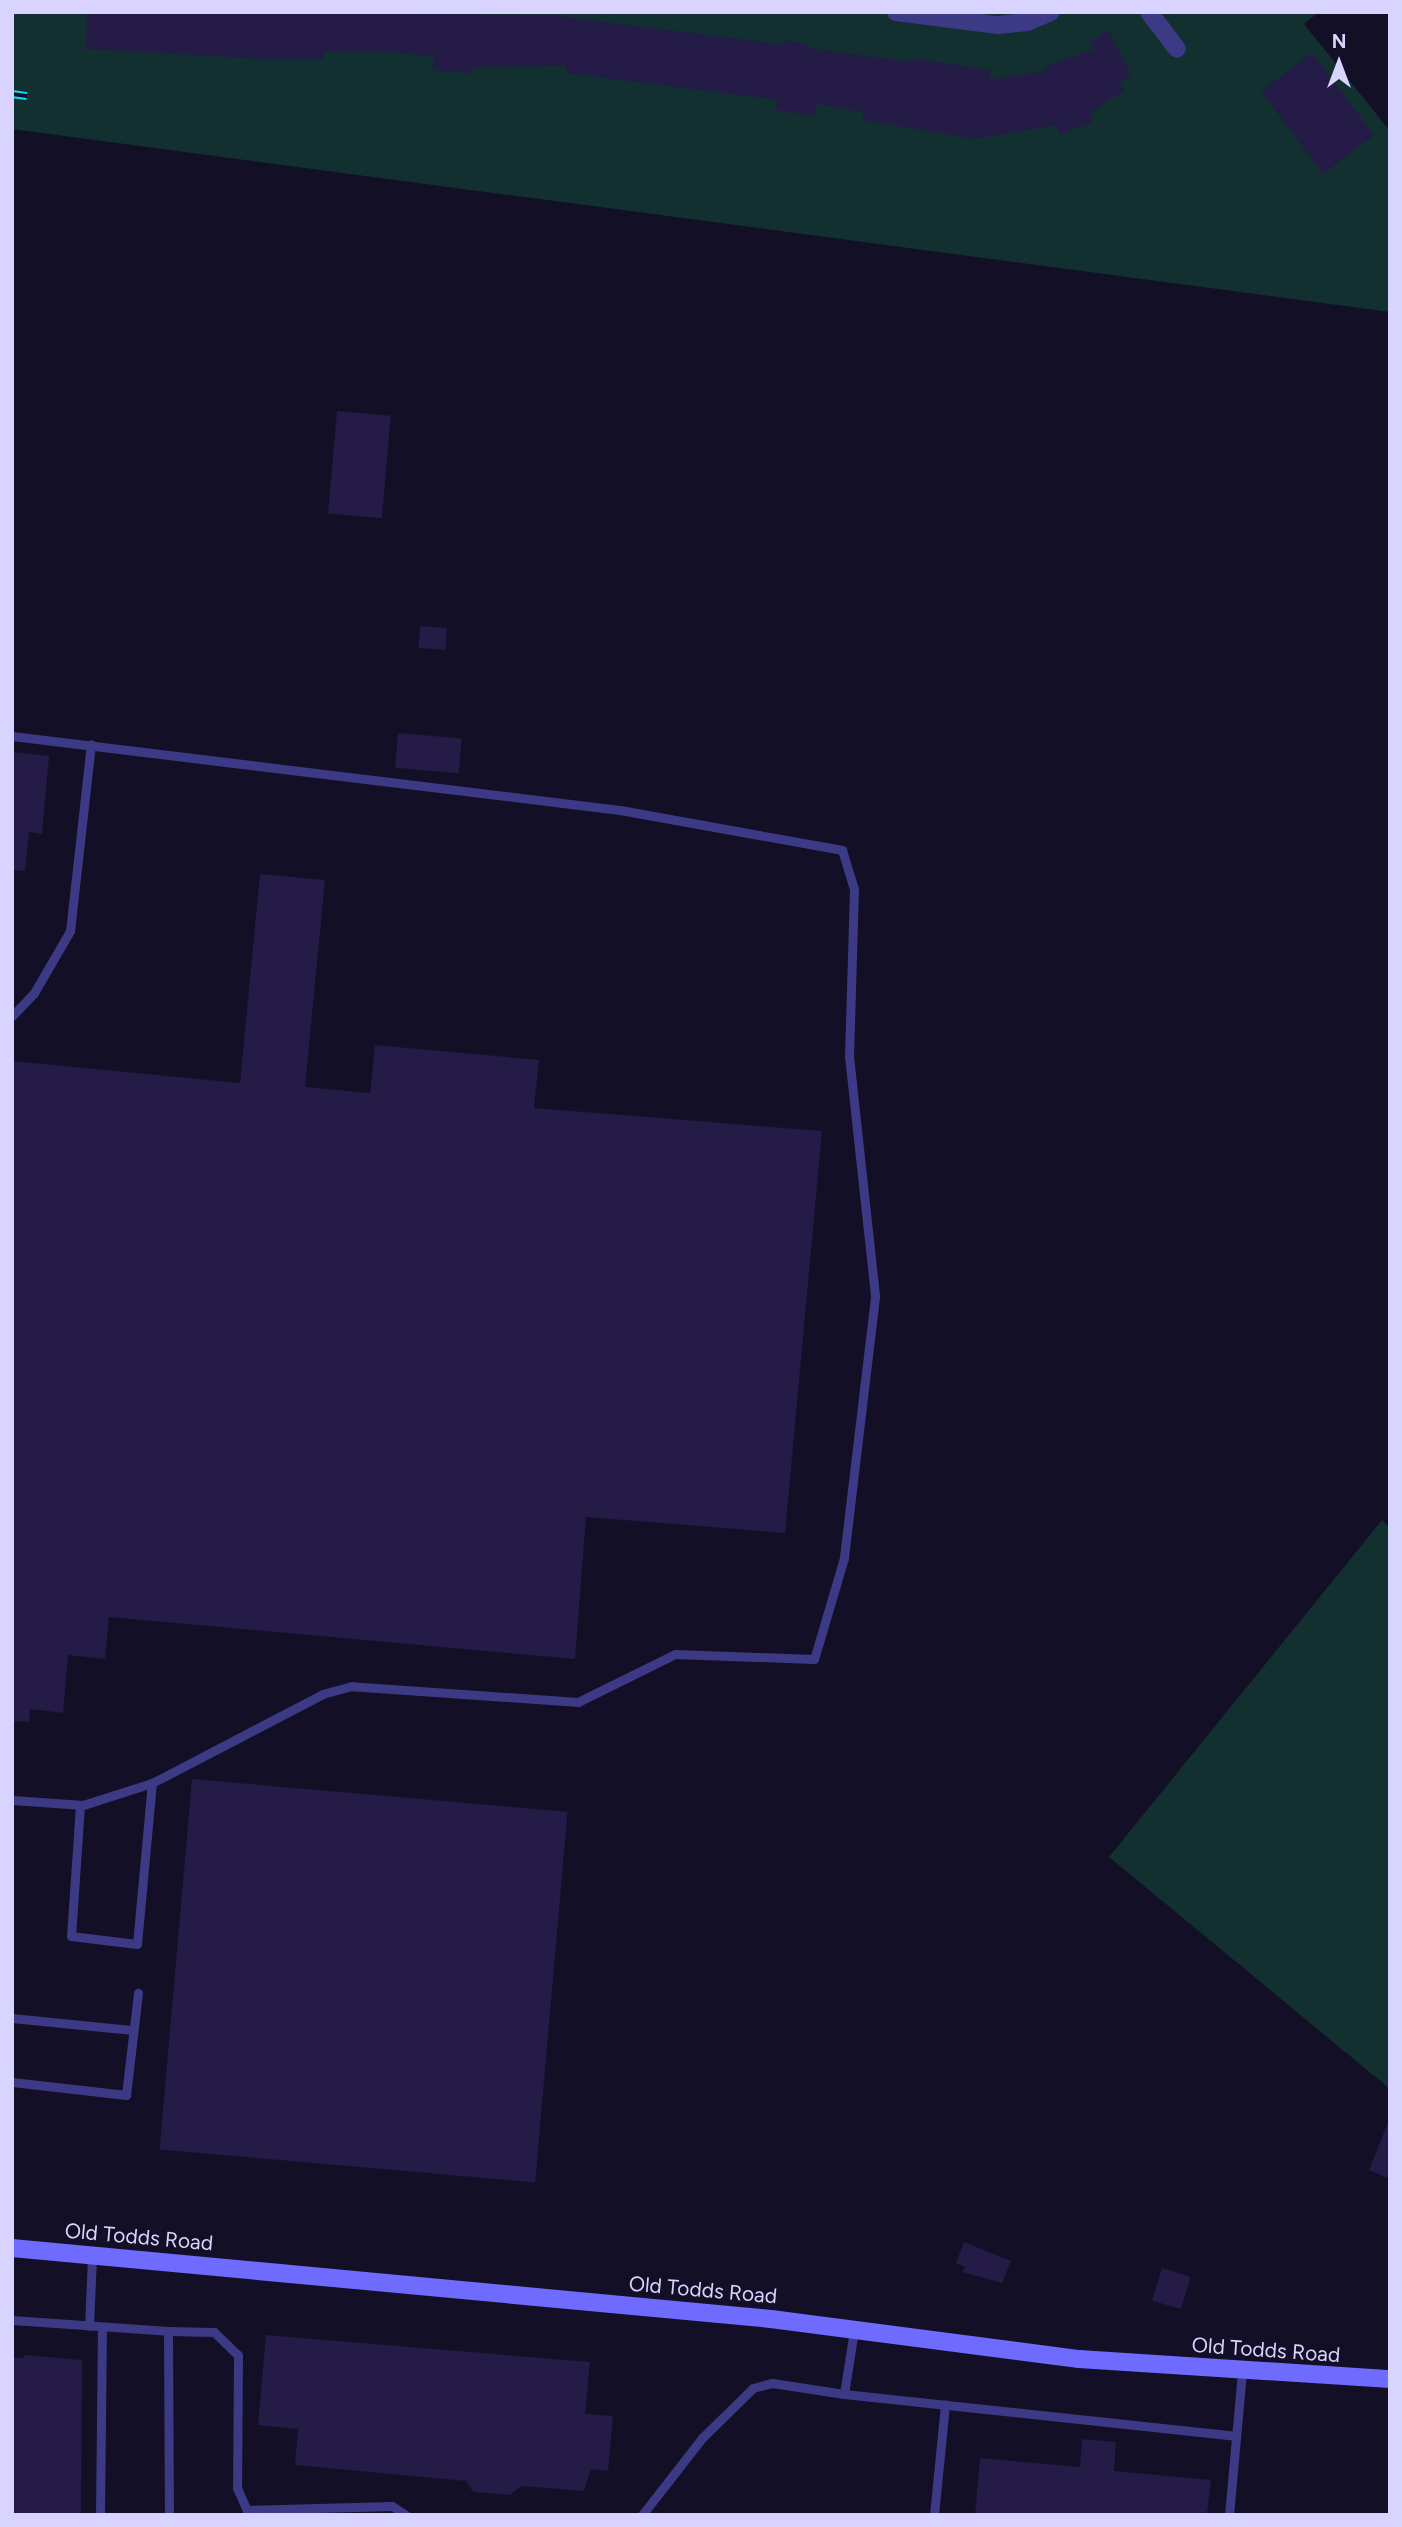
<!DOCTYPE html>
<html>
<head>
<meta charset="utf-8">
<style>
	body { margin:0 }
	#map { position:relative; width:1402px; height:2527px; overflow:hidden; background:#130f26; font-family:Figtree,sans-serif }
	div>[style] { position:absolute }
	.green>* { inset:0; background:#12302f }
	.building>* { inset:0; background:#241b47; transform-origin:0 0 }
	.lane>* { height:9px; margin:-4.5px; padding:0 4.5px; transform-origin:4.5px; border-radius:4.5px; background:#3d3a85 }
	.street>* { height:18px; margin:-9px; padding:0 9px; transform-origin:9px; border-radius:9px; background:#3d3a85 }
	.secondary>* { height:18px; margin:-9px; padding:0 9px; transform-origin:9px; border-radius:9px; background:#6f6bff }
	.rail>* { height:8px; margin-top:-4px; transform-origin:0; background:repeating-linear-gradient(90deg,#130f26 0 16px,#00e5ff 0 32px); box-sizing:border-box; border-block:2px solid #00e5ff }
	span { translate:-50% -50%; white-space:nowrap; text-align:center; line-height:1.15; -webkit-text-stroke:6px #130f26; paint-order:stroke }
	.street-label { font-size:21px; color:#d9d4ff }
	.frame { position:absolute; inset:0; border:14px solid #d9d4ff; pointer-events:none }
	.north { position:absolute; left:1304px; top:28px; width:70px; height:70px; -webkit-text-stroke:5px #130f26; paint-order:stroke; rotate:0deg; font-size:19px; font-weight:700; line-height:28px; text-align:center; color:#d9d4ff }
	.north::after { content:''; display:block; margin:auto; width:24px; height:32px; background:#d9d4ff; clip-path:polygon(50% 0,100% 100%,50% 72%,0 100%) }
</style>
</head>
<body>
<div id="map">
	<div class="green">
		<div style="clip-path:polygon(12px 12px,1319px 12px,1304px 24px,1390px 131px,1390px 312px,12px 129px)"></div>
		<div style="clip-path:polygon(1382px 1520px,1390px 1528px,1390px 2089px,1109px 1857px)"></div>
	</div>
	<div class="building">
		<div style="clip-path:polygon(87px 12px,549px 15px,785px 45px,785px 40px,808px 44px,808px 48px,911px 62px,912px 59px,924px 60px,990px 70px,989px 80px,1048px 70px,1046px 66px,1094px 49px,1090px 42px,1108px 30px,1131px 75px,1119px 83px,1125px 90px,1090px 113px,1093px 122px,1060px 135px,1056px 125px,975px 139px,862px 120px,863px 112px,816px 104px,814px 116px,775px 110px,777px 100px,566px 73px,566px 66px,472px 67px,472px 73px,433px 70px,434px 57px,391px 52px,324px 51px,323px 60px,281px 60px,86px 49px)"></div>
		<div style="left:1312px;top:53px;width:103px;height:64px;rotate:53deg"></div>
		<div style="left:337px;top:411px;width:54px;height:103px;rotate:5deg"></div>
		<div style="left:420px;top:626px;width:27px;height:22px;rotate:4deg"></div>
		<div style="left:398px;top:733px;width:64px;height:35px;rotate:5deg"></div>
		<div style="clip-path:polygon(12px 752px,49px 756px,42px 834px,29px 832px,25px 871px,12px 870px)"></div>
		<div style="clip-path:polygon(260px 874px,325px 880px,305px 1087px,370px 1093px,375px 1045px,539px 1060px,534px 1108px,822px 1131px,785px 1533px,586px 1517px,575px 1659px,109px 1617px,105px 1659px,68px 1655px,63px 1713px,30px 1709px,29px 1722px,12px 1721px,12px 1061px,240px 1083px)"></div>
		<div style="left:192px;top:1779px;width:377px;height:372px;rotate:5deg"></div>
		<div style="clip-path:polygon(1389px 2120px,1390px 2120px,1390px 2179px,1369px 2170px)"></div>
		<div style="clip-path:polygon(964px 2242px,1011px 2261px,1002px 2283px,962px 2272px,965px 2267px,956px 2263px)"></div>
		<div style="left:1162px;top:2268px;width:30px;height:34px;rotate:17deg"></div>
		<div style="clip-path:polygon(266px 2335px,590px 2362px,585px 2414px,613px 2416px,608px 2471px,591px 2469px,584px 2491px,521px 2486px,510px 2495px,473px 2492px,466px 2481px,295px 2465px,298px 2429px,258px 2425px)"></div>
		<div style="clip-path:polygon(24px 2355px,82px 2360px,81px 2515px,12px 2515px,12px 2358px,24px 2358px)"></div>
		<div style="clip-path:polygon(1082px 2439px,1116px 2442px,1114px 2471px,1211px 2480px,1207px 2515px,975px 2515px,980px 2458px,1080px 2467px)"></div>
	</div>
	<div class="lane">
		<div style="left:12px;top:736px;width:612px;rotate:6.94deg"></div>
		<div style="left:620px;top:810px;width:226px;rotate:10.2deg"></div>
		<div style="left:842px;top:850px;width:41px;rotate:72.9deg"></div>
		<div style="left:854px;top:889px;width:167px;rotate:91.7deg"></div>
		<div style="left:849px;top:1056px;width:242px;rotate:83.8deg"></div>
		<div style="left:875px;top:1297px;width:263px;rotate:96.8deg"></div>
		<div style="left:844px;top:1558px;width:105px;rotate:106.5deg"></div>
		<div style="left:814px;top:1659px;width:139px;rotate:-177.9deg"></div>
		<div style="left:675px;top:1654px;width:108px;rotate:153.7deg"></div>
		<div style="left:578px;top:1702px;width:227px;rotate:-176deg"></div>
		<div style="left:352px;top:1686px;width:30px;rotate:165deg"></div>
		<div style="left:323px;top:1694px;width:193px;rotate:152.5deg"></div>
		<div style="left:152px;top:1783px;width:72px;rotate:162.3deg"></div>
		<div style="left:83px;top:1805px;width:71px;rotate:-176deg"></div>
		<div style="left:12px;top:1016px;width:32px;rotate:-46deg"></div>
		<div style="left:34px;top:993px;width:72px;rotate:-59.9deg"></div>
		<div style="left:70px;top:931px;width:188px;rotate:-83.6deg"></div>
		<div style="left:80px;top:1805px;width:131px;rotate:93.9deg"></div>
		<div style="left:71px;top:1936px;width:66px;rotate:6.9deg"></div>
		<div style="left:137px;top:1944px;width:162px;rotate:-84.7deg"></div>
		<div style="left:12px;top:2018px;width:122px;rotate:5.7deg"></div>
		<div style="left:12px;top:2082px;width:115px;rotate:6.5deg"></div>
		<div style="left:126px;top:2095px;width:103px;rotate:-83.3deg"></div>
		<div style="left:12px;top:2320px;width:156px;rotate:4deg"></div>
		<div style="left:168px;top:2331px;width:184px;rotate:89.7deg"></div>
		<div style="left:89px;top:2326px;width:70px;rotate:-87.5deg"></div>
		<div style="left:168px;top:2331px;width:46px;rotate:1.2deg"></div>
		<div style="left:214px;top:2332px;width:33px;rotate:44deg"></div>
		<div style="left:238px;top:2355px;width:133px;rotate:90.4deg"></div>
		<div style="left:237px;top:2488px;width:24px;rotate:66deg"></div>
		<div style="left:247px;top:2510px;width:145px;rotate:-1.6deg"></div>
		<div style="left:392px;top:2506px;width:17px;rotate:33deg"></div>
		<div style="left:844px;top:2394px;width:393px;rotate:6.1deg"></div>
		<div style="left:100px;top:2515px;width:188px;rotate:-89.4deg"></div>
		<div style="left:642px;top:2515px;width:98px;rotate:-52.1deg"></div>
		<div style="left:702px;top:2438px;width:71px;rotate:-44.4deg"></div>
		<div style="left:753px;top:2388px;width:20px;rotate:-15deg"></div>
		<div style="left:772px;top:2383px;width:73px;rotate:8.7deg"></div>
		<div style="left:844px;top:2394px;width:65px;rotate:-81.1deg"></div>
		<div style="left:934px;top:2515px;width:111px;rotate:-84.3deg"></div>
		<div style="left:1229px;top:2515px;width:143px;rotate:-84.8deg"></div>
	</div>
	<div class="street">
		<div style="left:896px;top:12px;width:103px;rotate:7.3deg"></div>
		<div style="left:998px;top:25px;width:29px;rotate:-6deg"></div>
		<div style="left:1027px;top:22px;width:26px;rotate:-23deg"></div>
		<div style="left:1149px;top:12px;width:46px;rotate:52.9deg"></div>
	</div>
	<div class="secondary">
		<div style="left:12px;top:2248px;width:762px;rotate:5.34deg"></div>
		<div style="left:771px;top:2319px;width:311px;rotate:7.4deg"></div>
		<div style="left:1079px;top:2359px;width:312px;rotate:3.7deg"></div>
	</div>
	<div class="rail">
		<div style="left:12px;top:94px;width:15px;rotate:8deg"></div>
	</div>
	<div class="street-label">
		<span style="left:139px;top:2237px;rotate:5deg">Old Todds Road</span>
		<span style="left:703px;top:2290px;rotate:5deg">Old Todds Road</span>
		<span style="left:1266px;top:2350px;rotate:4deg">Old Todds Road</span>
	</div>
	<div class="frame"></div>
	<div class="north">N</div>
</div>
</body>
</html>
